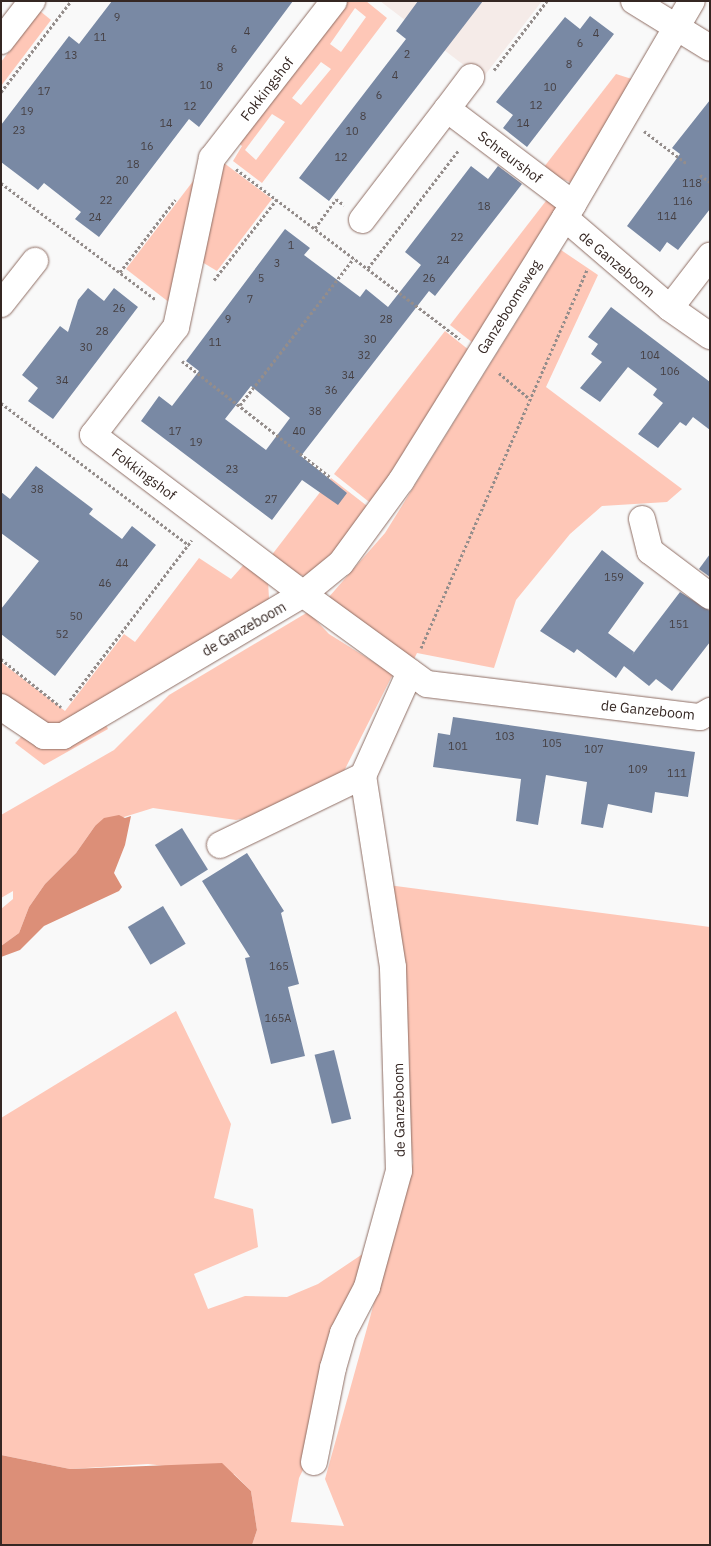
<!DOCTYPE html>
<html>
<head>
<meta charset="utf-8">
<style>
	body { margin:0 }
	#map { position:relative; width:711px; height:1546px; overflow:hidden; background:#f9f9f9; font-family:"IBM Plex Sans",sans-serif }
	div>[style] { position:absolute }
	.built>* { inset:0; background:#f5ebe8 }
	.green>* { inset:0; background:#fec7b7 }
	.water>* { inset:0; background:#dc8f78 }
	.building>* { inset:0; background:#7989a4; transform-origin:0 0 }
	.path>* { height:3px; margin-top:-1.5px; transform-origin:0; background:repeating-linear-gradient(90deg,#948d8b 0 2.5px,transparent 0 5px) }
	.roads { filter:drop-shadow(0 0 1px #8f6e64) drop-shadow(0 0 1px #8f6e64) }
	.minor>* { height:26px; margin:-13px; padding:0 13px; transform-origin:13px; border-radius:13px; background:#fff }
	span { translate:-50% -50%; white-space:nowrap; text-align:center; line-height:1.15; -webkit-text-stroke:5px #fff; paint-order:stroke }
	.number-label { font-size:11px; color:#464043 }
	.number-label span { -webkit-text-stroke-width:0 }
	.street-label { font-size:14px; color:#352723 }
	.frame { position:absolute; inset:0; border:2px solid #352723; pointer-events:none }
</style>
</head>
<body>
<div id="map">
	<div class="built">
		<div style="clip-path:polygon(380px 1px,542px 1px,482px 79px)"></div>
	</div>
	<div class="green">
		<div style="clip-path:polygon(evenodd,341px 1px,366px 1px,387px 18px,262px 183px,233px 161px,242px 146px,235px 140px,341px 1px,355px 8px,366px 17px,341px 52px,330px 44px,355px 8px,341px 1px,321px 62px,331px 69px,301px 105px,292px 98px,321px 62px,341px 1px,272px 114px,285px 122px,256px 160px,245px 150px,272px 114px)"></div>
		<div style="clip-path:polygon(40px 11px,51px 20px,1px 86px,1px 62px)"></div>
		<div style="clip-path:polygon(616px 74px,635px 80px,572px 183px,557px 177px,544px 167px)"></div>
		<div style="clip-path:polygon(220px 160px,272px 199px,217px 271px,202px 262px)"></div>
		<div style="clip-path:polygon(200px 172px,170px 303px,126px 269px)"></div>
		<div style="clip-path:polygon(549px 197px,558px 205px,473px 343px,450px 325px)"></div>
		<div style="clip-path:polygon(561px 250px,598px 275px,546px 387px,682px 489px,667px 502px,602px 506px,570px 534px,516px 600px,494px 668px,417px 653px,414px 659px,328px 598px,385px 533px)"></div>
		<div style="clip-path:polygon(445px 331px,469px 350px,373px 505px,334px 474px)"></div>
		<div style="clip-path:polygon(331px 478px,371px 509px,347px 541px,305px 576px,296px 574px,271px 556px)"></div>
		<div style="clip-path:polygon(199px 558px,231px 579px,247px 561px,268px 580px,269px 599px,263px 607px,61px 724px,49px 726px,1px 694px,1px 662px,65px 711px,124px 634px,135px 642px)"></div>
		<div style="clip-path:polygon(308px 612px,329px 634px,393px 674px,342px 775px,250px 817px,236px 820px,153px 808px,95px 826px,76px 853px,45px 884px,29px 907px,19px 933px,1px 946px,1px 909px,13px 899px,13px 891px,1px 898px,1px 815px,114px 750px,169px 695px)"></div>
		<div style="clip-path:polygon(104px 721px,108px 729px,44px 765px,15px 743px,23px 735px)"></div>
		<div style="clip-path:polygon(388px 885px,710px 927px,710px 1545px,252px 1545px,257px 1530px,251px 1491px,234px 1474px,148px 1464px,70px 1469px,1px 1455px,1px 1118px,176px 1011px,231px 1124px,214px 1198px,253px 1209px,258px 1247px,194px 1274px,208px 1309px,245px 1296px,287px 1297px,318px 1284px,373px 1247px,321px 1433px,299px 1478px,291px 1522px,344px 1526px,325px 1479px,413px 1163px)"></div>
	</div>
	<div class="water">
		<div style="clip-path:polygon(119px 815px,125px 818px,131px 816px,125px 845px,114px 873px,122px 887px,119px 891px,44px 926px,20px 950px,1px 957px,1px 946px,19px 933px,29px 907px,45px 884px,76px 853px,95px 826px,104px 818px)"></div>
		<div style="clip-path:polygon(1px 1455px,70px 1469px,222px 1463px,251px 1491px,257px 1530px,252px 1545px,1px 1545px)"></div>
	</div>
	<div class="building">
		<div style="clip-path:polygon(112px 1px,293px 1px,199px 127px,189px 119px,99px 237px,75px 219px,81px 212px,44px 183px,38px 190px,1px 162px,1px 125px,69px 36px,79px 44px)"></div>
		<div style="clip-path:polygon(418px 1px,483px 1px,329px 201px,299px 178px,406px 39px,396px 31px)"></div>
		<div style="clip-path:polygon(590px 16px,614px 34px,527px 147px,503px 128px,513px 115px,496px 102px,565px 17px,580px 29px)"></div>
		<div style="clip-path:polygon(710px 100px,710px 209px,678px 250px,667px 242px,660px 252px,627px 226px,680px 154px,672px 148px)"></div>
		<div style="clip-path:polygon(evenodd,471px 166px,488px 179px,498px 166px,522px 184px,435px 296px,429px 291px,301px 456px,347px 493px,338px 505px,302px 480px,272px 520px,141px 421px,159px 396px,172px 406px,199px 371px,186px 361px,285px 229px,310px 248px,304px 255px,360px 297px,366px 289px,388px 307px,421px 265px,405px 252px,471px 166px,251px 386px,290px 418px,266px 450px,225px 419px,251px 386px)"></div>
		<div style="clip-path:polygon(88px 288px,104px 301px,114px 288px,138px 307px,53px 419px,28px 401px,38px 388px,22px 375px,60px 326px,68px 332px,78px 300px)"></div>
		<div style="clip-path:polygon(611px 307px,710px 382px,710px 430px,693px 417px,686px 426px,680px 422px,658px 448px,638px 434px,663px 403px,653px 395px,657px 389px,628px 367px,600px 402px,580px 388px,602px 362px,591px 354px,598px 344px,588px 337px)"></div>
		<div style="clip-path:polygon(36px 466px,93px 509px,89px 514px,122px 539px,132px 526px,156px 545px,55px 676px,1px 634px,1px 609px,39px 561px,1px 533px,1px 492px,10px 499px)"></div>
		<div style="clip-path:polygon(602px 550px,644px 583px,608px 633px,634px 652px,632px 655px,680px 592px,710px 611px,710px 642px,672px 691px,656px 679px,649px 686px,624px 666px,616px 678px,577px 649px,574px 653px,540px 631px)"></div>
		<div style="clip-path:polygon(710px 554px,710px 577px,699px 569px)"></div>
		<div style="clip-path:polygon(453px 717px,695px 752px,688px 797px,655px 792px,652px 813px,608px 804px,603px 828px,581px 824px,587px 782px,546px 775px,538px 825px,516px 821px,521px 779px,433px 767px,438px 733px,450px 735px)"></div>
		<div style="left:182px;top:828px;width:49px;height:32px;rotate:58deg"></div>
		<div style="clip-path:polygon(247px 853px,284px 911px,281px 913px,299px 984px,288px 987px,305px 1056px,271px 1064px,245px 958px,250px 957px,202px 881px)"></div>
		<div style="left:163px;top:906px;width:44px;height:41px;rotate:59deg"></div>
		<div style="left:334px;top:1050px;width:71px;height:20px;rotate:76deg"></div>
	</div>
	<div class="path">
		<div style="left:494px;top:70px;width:87px;rotate:-52.5deg"></div>
		<div style="left:1px;top:92px;width:115px;rotate:-52.4deg"></div>
		<div style="left:644px;top:131px;width:53px;rotate:37.3deg"></div>
		<div style="left:236px;top:169px;width:281px;rotate:37.2deg"></div>
		<div style="left:700px;top:175px;width:12px;rotate:35deg"></div>
		<div style="left:1px;top:183px;width:194px;rotate:37deg"></div>
		<div style="left:315px;top:228px;width:36px;rotate:-54deg"></div>
		<div style="left:336px;top:199px;width:10px;rotate:37deg"></div>
		<div style="left:368px;top:268px;width:149px;rotate:-52.4deg"></div>
		<div style="left:120px;top:272px;width:91px;rotate:-52.6deg"></div>
		<div style="left:214px;top:280px;width:103px;rotate:-52.1deg"></div>
		<div style="left:182px;top:361px;width:188px;rotate:38.1deg"></div>
		<div style="left:499px;top:373px;width:39px;rotate:40deg"></div>
		<div style="left:1px;top:403px;width:236px;rotate:37.1deg"></div>
		<div style="left:240px;top:405px;width:186px;rotate:-52.2deg"></div>
		<div style="left:421px;top:648px;width:414px;rotate:-66.3deg"></div>
		<div style="left:1px;top:659px;width:77px;rotate:38.7deg"></div>
		<div style="left:70px;top:700px;width:201px;rotate:-52.7deg"></div>
	</div>
	<div class="roads">
		<div class="minor">
			<div style="left:334px;top:1px;width:199px;rotate:127.8deg"></div>
			<div style="left:212px;top:158px;width:173px;rotate:102deg"></div>
			<div style="left:176px;top:327px;width:136px;rotate:127.5deg"></div>
			<div style="left:93px;top:435px;width:263px;rotate:37.1deg"></div>
			<div style="left:303px;top:594px;width:49px;rotate:-39.2deg"></div>
			<div style="left:341px;top:563px;width:102px;rotate:-53.8deg"></div>
			<div style="left:401px;top:481px;width:310px;rotate:-58.1deg"></div>
			<div style="left:565px;top:218px;width:251px;rotate:-59.7deg"></div>
			<div style="left:634px;top:1px;width:89px;rotate:31.7deg"></div>
			<div style="left:1px;top:41px;width:51px;rotate:-52.2deg"></div>
			<div style="left:447px;top:109px;width:40px;rotate:-53deg"></div>
			<div style="left:565px;top:218px;width:138px;rotate:40.6deg"></div>
			<div style="left:670px;top:308px;width:49px;rotate:35deg"></div>
			<div style="left:362px;top:220px;width:140px;rotate:-52.6deg"></div>
			<div style="left:447px;top:109px;width:158px;rotate:37deg"></div>
			<div style="left:1px;top:304px;width:55px;rotate:-51.7deg"></div>
			<div style="left:670px;top:308px;width:66px;rotate:-52.4deg"></div>
			<div style="left:642px;top:519px;width:33px;rotate:76deg"></div>
			<div style="left:650px;top:551px;width:75px;rotate:36.9deg"></div>
			<div style="left:1px;top:707px;width:52px;rotate:34deg"></div>
			<div style="left:44px;top:736px;width:19px"></div>
			<div style="left:63px;top:736px;width:279px;rotate:-30.6deg"></div>
			<div style="left:303px;top:594px;width:153px;rotate:36deg"></div>
			<div style="left:427px;top:684px;width:275px;rotate:6.9deg"></div>
			<div style="left:700px;top:717px;width:12px;rotate:-31deg"></div>
			<div style="left:220px;top:845px;width:159px;rotate:-25.8deg"></div>
			<div style="left:314px;top:1462px;width:96px;rotate:-78.6deg"></div>
			<div style="left:333px;top:1368px;width:36px;rotate:-74deg"></div>
			<div style="left:343px;top:1333px;width:52px;rotate:-62.4deg"></div>
			<div style="left:367px;top:1287px;width:120px;rotate:-74.6deg"></div>
			<div style="left:399px;top:1171px;width:204px;rotate:-91.7deg"></div>
			<div style="left:393px;top:967px;width:193px;rotate:-98.9deg"></div>
			<div style="left:363px;top:776px;width:114px;rotate:-65.7deg"></div>
		</div>
	</div>
	<div class="number-label">
		<span style="left:117px;top:17px">9</span>
		<span style="left:247px;top:31px">4</span>
		<span style="left:596px;top:33px">4</span>
		<span style="left:100px;top:37px">11</span>
		<span style="left:580px;top:43px">6</span>
		<span style="left:234px;top:49px">6</span>
		<span style="left:407px;top:54px">2</span>
		<span style="left:71px;top:55px">13</span>
		<span style="left:569px;top:64px">8</span>
		<span style="left:220px;top:67px">8</span>
		<span style="left:395px;top:75px">4</span>
		<span style="left:206px;top:85px">10</span>
		<span style="left:550px;top:87px">10</span>
		<span style="left:44px;top:91px">17</span>
		<span style="left:379px;top:95px">6</span>
		<span style="left:536px;top:105px">12</span>
		<span style="left:190px;top:106px">12</span>
		<span style="left:27px;top:111px">19</span>
		<span style="left:363px;top:116px">8</span>
		<span style="left:166px;top:123px">14</span>
		<span style="left:523px;top:123px">14</span>
		<span style="left:19px;top:130px">23</span>
		<span style="left:352px;top:131px">10</span>
		<span style="left:147px;top:146px">16</span>
		<span style="left:341px;top:157px">12</span>
		<span style="left:133px;top:164px">18</span>
		<span style="left:122px;top:180px">20</span>
		<span style="left:692px;top:183px">118</span>
		<span style="left:106px;top:200px">22</span>
		<span style="left:683px;top:201px">116</span>
		<span style="left:484px;top:206px">18</span>
		<span style="left:667px;top:216px">114</span>
		<span style="left:95px;top:217px">24</span>
		<span style="left:457px;top:237px">22</span>
		<span style="left:291px;top:245px">1</span>
		<span style="left:443px;top:260px">24</span>
		<span style="left:277px;top:263px">3</span>
		<span style="left:261px;top:278px">5</span>
		<span style="left:429px;top:278px">26</span>
		<span style="left:250px;top:299px">7</span>
		<span style="left:119px;top:308px">26</span>
		<span style="left:228px;top:319px">9</span>
		<span style="left:386px;top:319px">28</span>
		<span style="left:102px;top:331px">28</span>
		<span style="left:370px;top:339px">30</span>
		<span style="left:215px;top:342px">11</span>
		<span style="left:86px;top:347px">30</span>
		<span style="left:364px;top:355px">32</span>
		<span style="left:650px;top:355px">104</span>
		<span style="left:670px;top:371px">106</span>
		<span style="left:348px;top:375px">34</span>
		<span style="left:62px;top:380px">34</span>
		<span style="left:331px;top:390px">36</span>
		<span style="left:315px;top:411px">38</span>
		<span style="left:175px;top:431px">17</span>
		<span style="left:299px;top:431px">40</span>
		<span style="left:196px;top:442px">19</span>
		<span style="left:232px;top:469px">23</span>
		<span style="left:37px;top:489px">38</span>
		<span style="left:271px;top:499px">27</span>
		<span style="left:122px;top:563px">44</span>
		<span style="left:614px;top:577px">159</span>
		<span style="left:105px;top:583px">46</span>
		<span style="left:76px;top:616px">50</span>
		<span style="left:679px;top:624px">151</span>
		<span style="left:62px;top:634px">52</span>
		<span style="left:505px;top:736px">103</span>
		<span style="left:552px;top:743px">105</span>
		<span style="left:458px;top:746px">101</span>
		<span style="left:594px;top:749px">107</span>
		<span style="left:638px;top:769px">109</span>
		<span style="left:677px;top:773px">111</span>
		<span style="left:279px;top:966px">165</span>
		<span style="left:278px;top:1018px">165A</span>
	</div>
	<div class="street-label">
		<span style="left:267px;top:89px;rotate:-52deg">Fokkingshof</span>
		<span style="left:510px;top:157px;rotate:37deg">Schreurshof</span>
		<span style="left:617px;top:264px;rotate:40deg">de Ganzeboom</span>
		<span style="left:509px;top:307px;rotate:-58deg">Ganzeboomsweg</span>
		<span style="left:144px;top:474px;rotate:37deg">Fokkingshof</span>
		<span style="left:244px;top:629px;rotate:-30deg">de Ganzeboom</span>
		<span style="left:648px;top:710px;rotate:6deg">de Ganzeboom</span>
		<span style="left:399px;top:1110px;rotate:-91deg">de Ganzeboom</span>
	</div>
	<div class="frame"></div>
</div>
</body>
</html>
